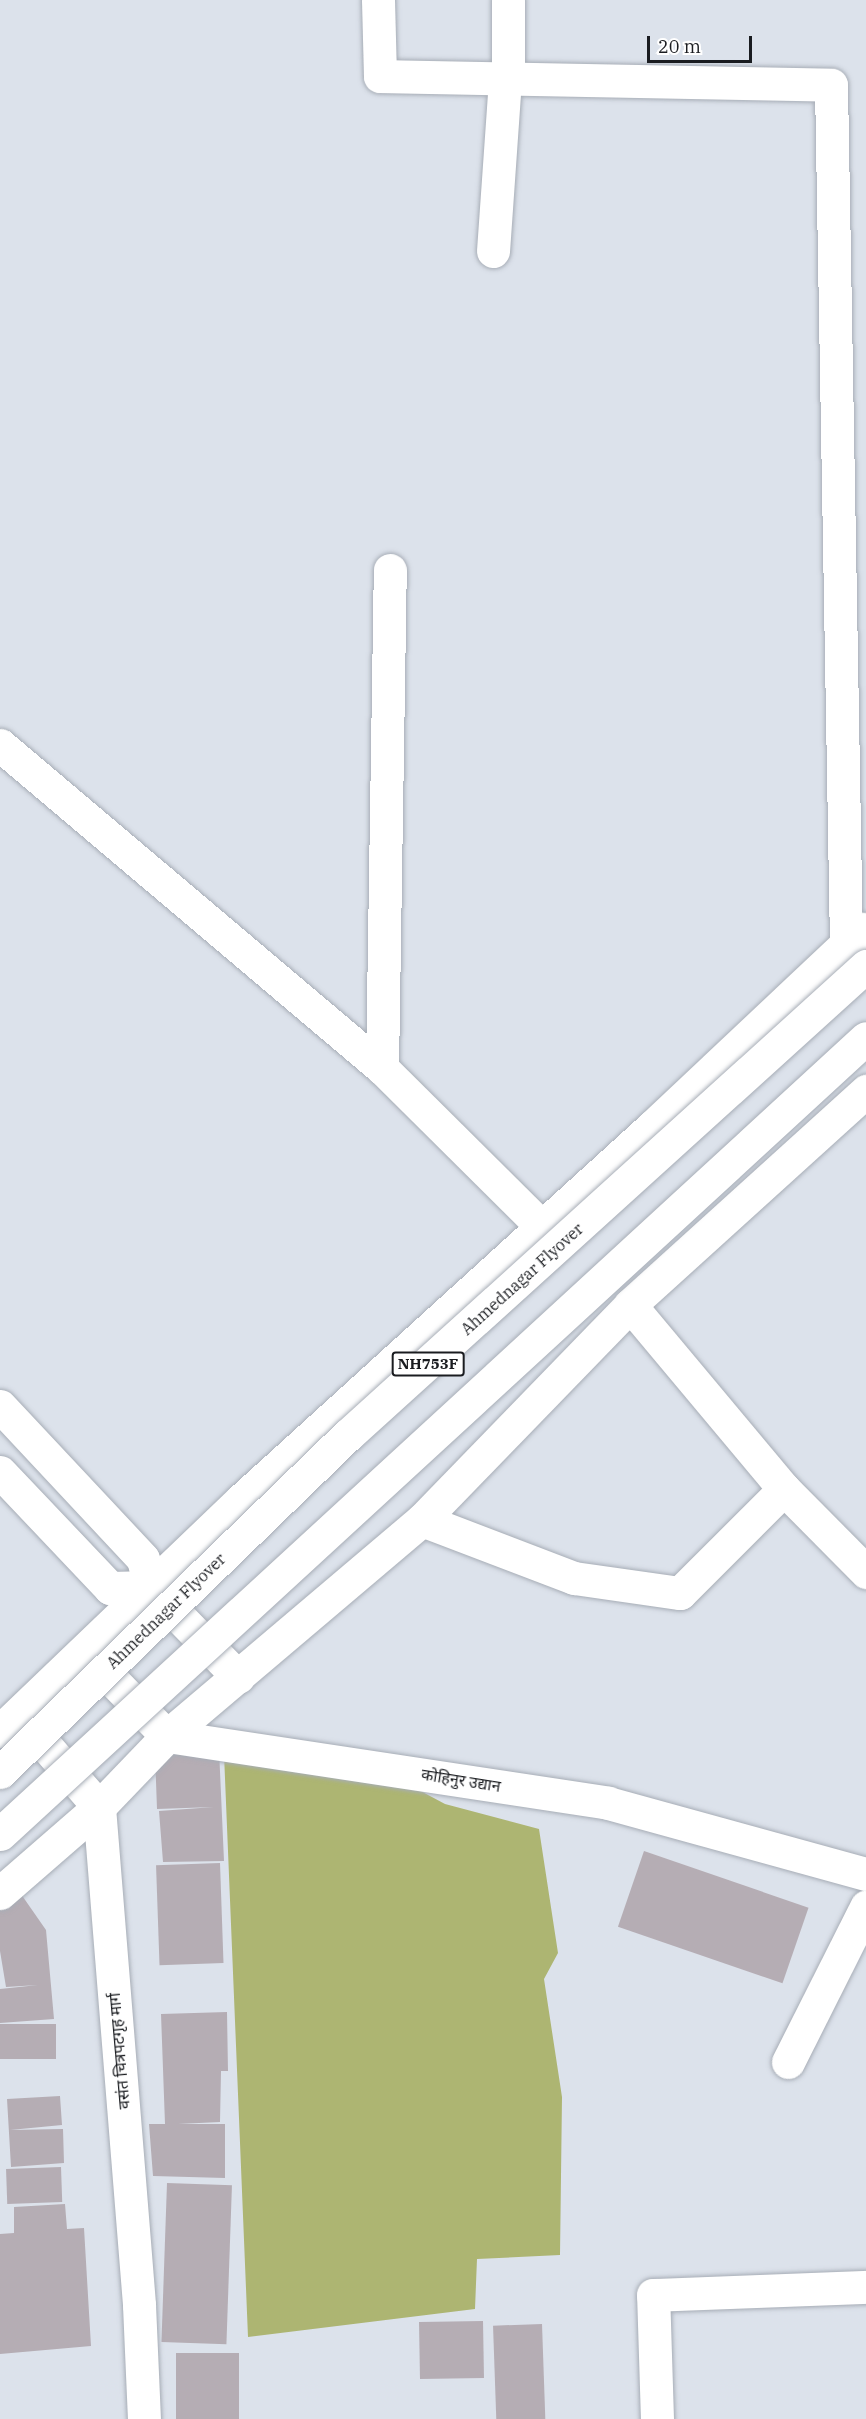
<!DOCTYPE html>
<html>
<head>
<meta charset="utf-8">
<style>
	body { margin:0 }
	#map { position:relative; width:866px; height:2419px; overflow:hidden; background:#dce2eb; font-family:"IBM Plex Serif","Noto Sans Devanagari",serif }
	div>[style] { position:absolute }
	.green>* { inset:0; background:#adb572 }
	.building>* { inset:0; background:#b5adb4; transform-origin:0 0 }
	.roads { filter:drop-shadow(0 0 2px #a7adb6) drop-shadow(0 0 2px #a7adb6) }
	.minor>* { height:33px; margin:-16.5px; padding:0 16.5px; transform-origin:16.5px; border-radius:16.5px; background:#fff }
	.bridges { filter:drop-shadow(0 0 2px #a7adb6) drop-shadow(0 0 2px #a7adb6) }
	.highway-bridge>* { height:33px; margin:-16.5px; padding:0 16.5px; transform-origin:16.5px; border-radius:16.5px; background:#fff }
	span { translate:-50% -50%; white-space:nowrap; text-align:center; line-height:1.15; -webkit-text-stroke:4.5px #fff; paint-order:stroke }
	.shield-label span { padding:2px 4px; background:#fff; border:2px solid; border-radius:4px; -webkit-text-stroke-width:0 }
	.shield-label { font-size:15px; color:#1a1c20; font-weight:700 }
	.street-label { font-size:16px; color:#1a1c20 }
	.scale { position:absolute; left:647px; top:36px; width:105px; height:27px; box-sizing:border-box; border:3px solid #1a1c20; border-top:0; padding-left:8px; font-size:18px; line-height:21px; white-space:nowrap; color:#1a1c20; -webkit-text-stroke:4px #fff; paint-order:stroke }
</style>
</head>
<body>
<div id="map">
	<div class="green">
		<div style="clip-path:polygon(224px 1754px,415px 1788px,445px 1804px,539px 1829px,558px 1953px,544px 1979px,562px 2097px,560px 2255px,477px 2259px,475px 2309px,248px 2337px)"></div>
	</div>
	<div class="building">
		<div style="clip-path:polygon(219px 1749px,224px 1861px,163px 1862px,159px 1811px,214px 1807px,157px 1809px,155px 1754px)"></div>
		<div style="left:644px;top:1851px;width:174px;height:80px;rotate:19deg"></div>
		<div style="left:220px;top:1863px;width:100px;height:64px;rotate:88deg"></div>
		<div style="clip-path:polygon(14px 1884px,46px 1930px,54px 2019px,0 2023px,0 1989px,38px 1985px,6px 1987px,0 1951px,0 1899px)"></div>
		<div style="clip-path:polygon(227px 2012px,228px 2071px,221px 2071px,220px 2122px,178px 2124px,225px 2124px,225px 2178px,153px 2176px,149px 2124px,165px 2124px,161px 2014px)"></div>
		<div style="left:56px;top:2024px;width:35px;height:56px;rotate:90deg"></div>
		<div style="clip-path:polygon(60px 2096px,62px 2125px,10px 2130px,63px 2129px,64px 2163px,11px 2167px,7px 2099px)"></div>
		<div style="left:61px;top:2167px;width:35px;height:55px;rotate:88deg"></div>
		<div style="left:167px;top:2183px;width:65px;height:159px;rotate:2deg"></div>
		<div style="clip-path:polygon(65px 2204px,67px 2229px,84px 2228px,91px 2346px,0 2354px,0 2234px,14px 2233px,14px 2207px)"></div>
		<div style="left:483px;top:2321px;width:57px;height:64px;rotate:89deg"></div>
		<div style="left:542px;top:2324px;width:95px;height:49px;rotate:88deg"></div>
		<div style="left:239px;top:2353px;width:66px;height:63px;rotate:90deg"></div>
	</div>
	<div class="roads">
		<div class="minor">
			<div style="left:378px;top:0;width:76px;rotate:88.5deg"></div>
			<div style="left:380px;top:76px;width:451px;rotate:1.1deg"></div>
			<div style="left:831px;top:85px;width:859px;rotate:89deg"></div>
			<div style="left:493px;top:251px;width:172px;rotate:-86deg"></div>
			<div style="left:505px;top:79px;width:3px"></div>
			<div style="left:508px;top:79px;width:79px;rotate:-90deg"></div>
			<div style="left:0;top:745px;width:500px;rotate:40.22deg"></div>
			<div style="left:382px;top:1068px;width:226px;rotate:44.8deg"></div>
			<div style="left:382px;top:1068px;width:498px;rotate:-89.1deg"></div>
			<div style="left:630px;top:1305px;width:240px;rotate:50.1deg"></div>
			<div style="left:784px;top:1489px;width:117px;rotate:45.3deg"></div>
			<div style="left:0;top:1406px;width:209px;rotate:46.9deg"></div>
			<div style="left:143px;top:1559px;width:29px;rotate:76deg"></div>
			<div style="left:150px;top:1587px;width:126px;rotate:45.6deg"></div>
			<div style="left:0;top:1472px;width:160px;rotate:46.5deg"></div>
			<div style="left:110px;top:1588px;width:40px;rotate:-1.4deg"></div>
			<div style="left:422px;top:1520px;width:163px;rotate:20.9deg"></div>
			<div style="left:574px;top:1578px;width:107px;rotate:8.1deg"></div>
			<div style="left:680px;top:1593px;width:147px;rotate:-45deg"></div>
			<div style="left:84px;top:1651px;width:119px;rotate:45.7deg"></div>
			<div style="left:167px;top:1736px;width:446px;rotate:8.6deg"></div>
			<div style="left:608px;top:1803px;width:268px;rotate:15.4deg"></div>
			<div style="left:19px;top:1715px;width:122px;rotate:49deg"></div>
			<div style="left:99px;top:1807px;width:500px;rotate:85.4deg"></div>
			<div style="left:139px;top:2305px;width:114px;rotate:87.5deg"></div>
			<div style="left:0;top:1731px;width:334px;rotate:-43.8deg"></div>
			<div style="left:241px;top:1500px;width:555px;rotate:-42.23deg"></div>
			<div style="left:652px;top:1127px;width:289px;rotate:-43.3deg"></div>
			<div style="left:0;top:1893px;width:131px;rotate:-41deg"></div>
			<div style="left:99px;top:1807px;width:98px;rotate:-46.2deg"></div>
			<div style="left:167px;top:1736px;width:334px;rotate:-40.3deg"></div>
			<div style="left:422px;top:1520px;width:299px;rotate:-45.9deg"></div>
			<div style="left:630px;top:1305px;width:319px;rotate:-42.2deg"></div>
			<div style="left:788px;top:2062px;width:174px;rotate:-63.3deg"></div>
			<div style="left:657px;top:2419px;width:124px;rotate:-91.8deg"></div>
			<div style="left:653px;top:2295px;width:213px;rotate:-2.2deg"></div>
		</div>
	</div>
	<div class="bridges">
		<div class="highway-bridge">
			<div style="left:0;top:1772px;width:484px;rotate:-44.1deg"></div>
			<div style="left:348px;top:1435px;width:699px;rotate:-42.16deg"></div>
			<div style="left:0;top:1834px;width:1176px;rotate:-42.59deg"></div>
		</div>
	</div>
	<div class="shield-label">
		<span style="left:428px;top:1364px">NH753F</span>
	</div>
	<div class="street-label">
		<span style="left:522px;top:1279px;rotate:-42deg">Ahmednagar Flyover</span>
		<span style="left:166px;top:1611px;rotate:-44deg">Ahmednagar Flyover</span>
		<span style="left:461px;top:1780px;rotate:9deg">कोहिनुर उद्यान</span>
		<span style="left:119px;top:2051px;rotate:-95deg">वसंत चित्रपटगृह मार्ग</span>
	</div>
	<div class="scale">20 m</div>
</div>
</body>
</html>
